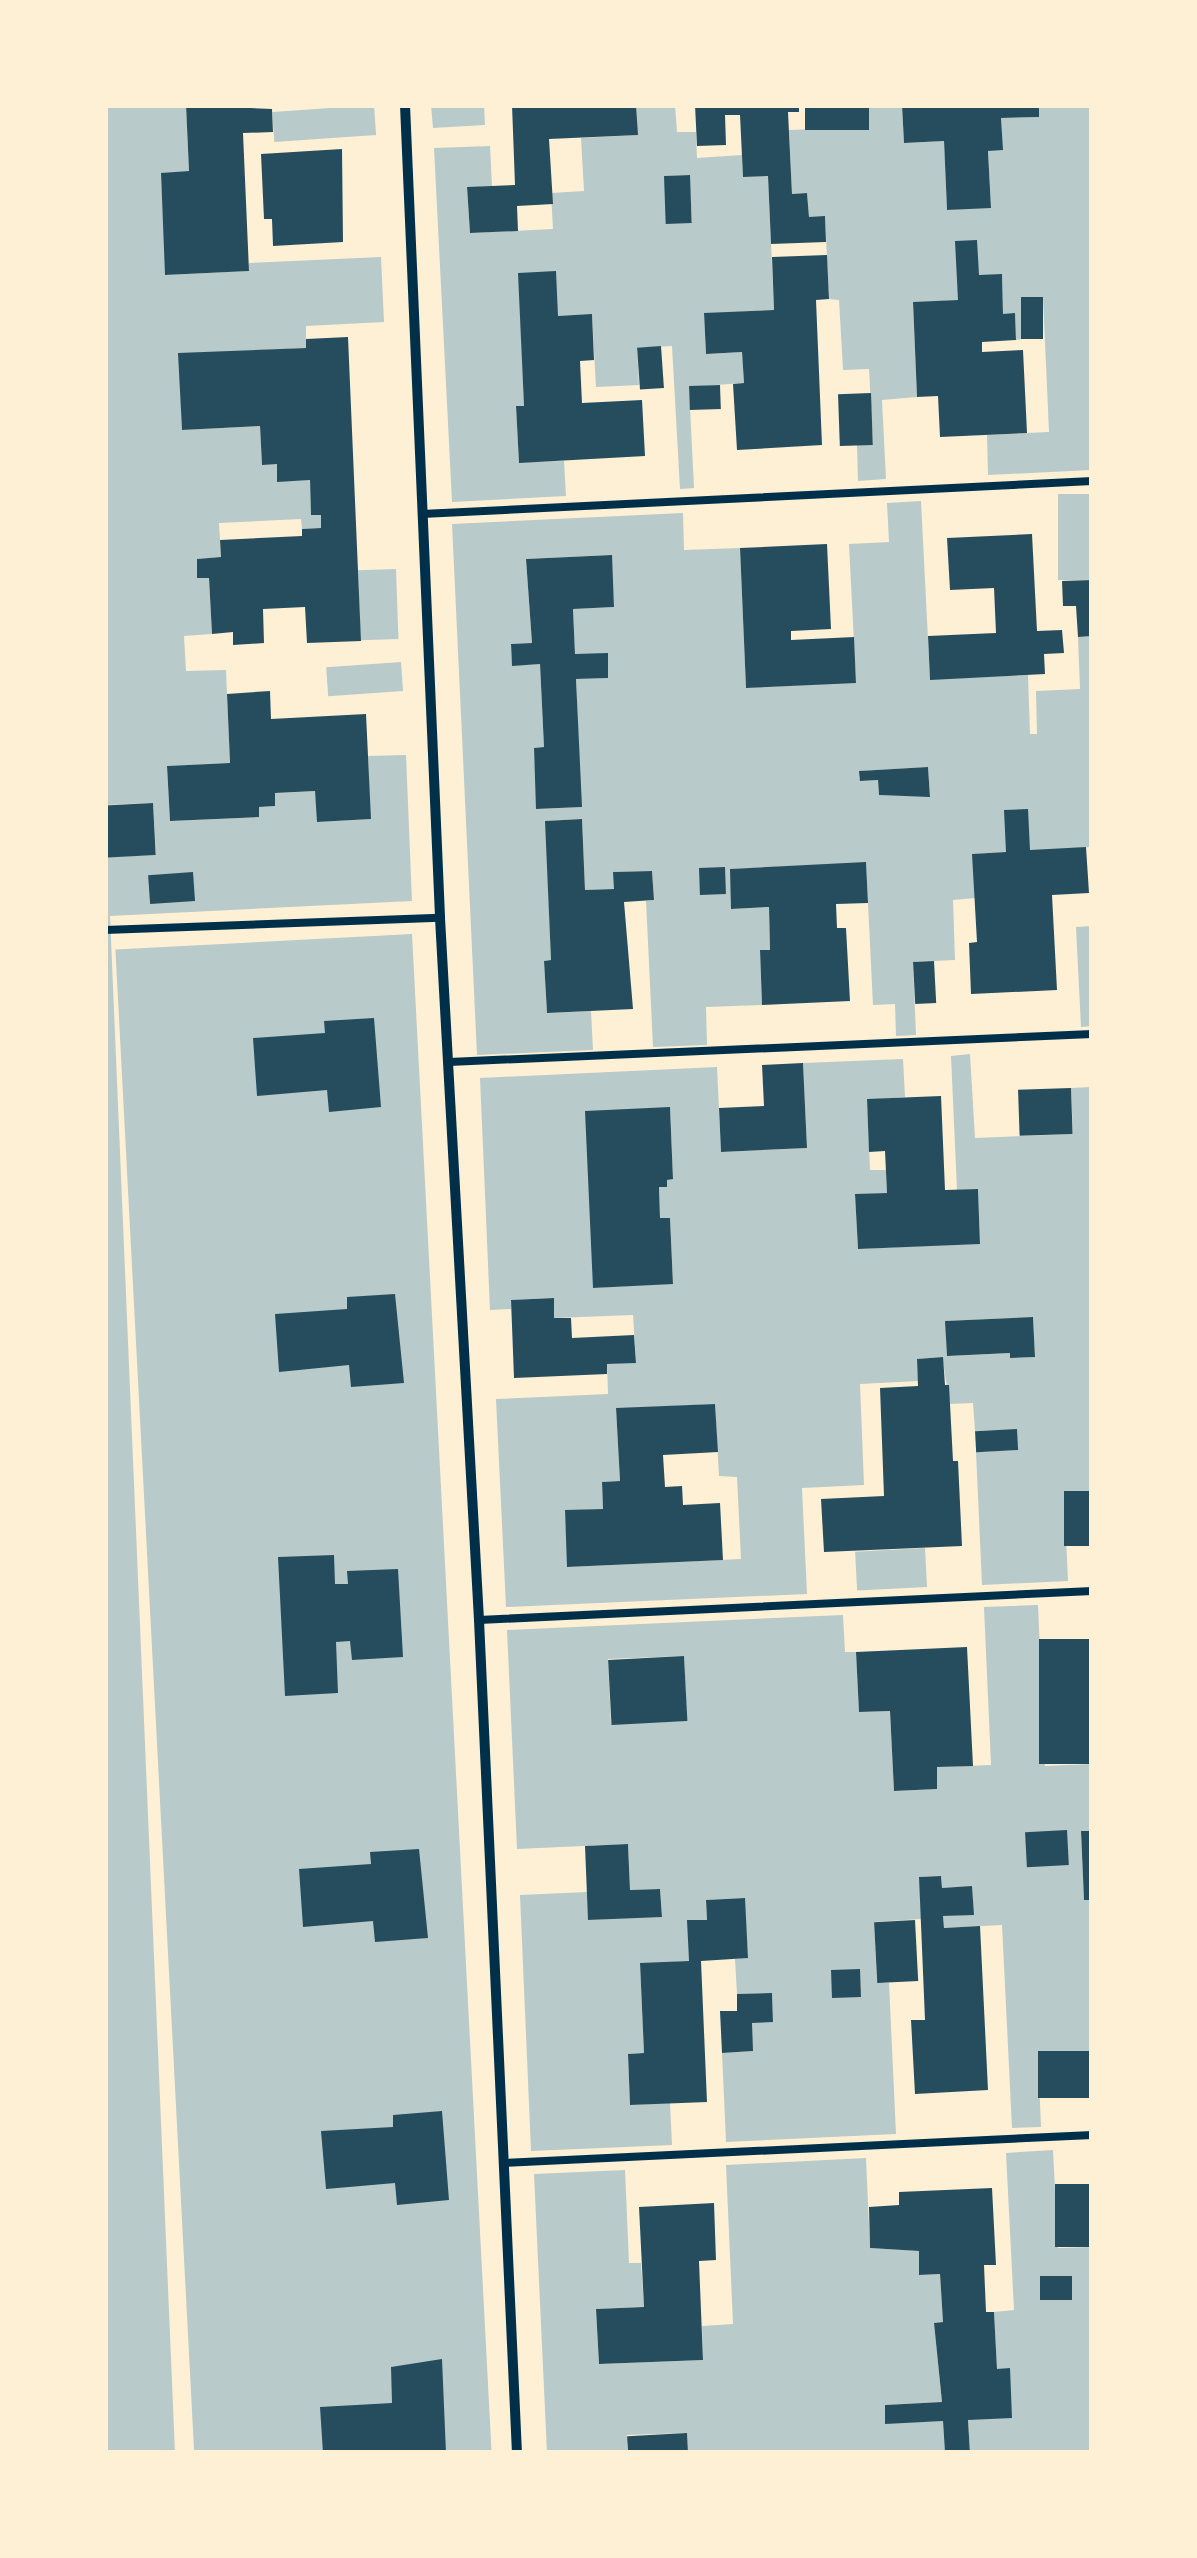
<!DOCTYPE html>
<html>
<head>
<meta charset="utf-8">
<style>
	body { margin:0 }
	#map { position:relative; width:1197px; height:2558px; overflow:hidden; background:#fdf0d5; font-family:Quicksand,sans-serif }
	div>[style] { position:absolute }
	.green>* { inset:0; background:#b9caca; transform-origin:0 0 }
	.building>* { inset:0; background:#264d5e; transform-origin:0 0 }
	.service>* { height:8px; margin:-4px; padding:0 4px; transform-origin:4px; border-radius:4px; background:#003049 }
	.minor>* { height:10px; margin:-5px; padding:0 5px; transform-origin:5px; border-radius:5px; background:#003049 }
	span { translate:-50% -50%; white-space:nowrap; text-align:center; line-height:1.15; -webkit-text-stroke:8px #fdf0d5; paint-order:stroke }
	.frame { position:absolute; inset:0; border:108px solid #fdf0d5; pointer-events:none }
</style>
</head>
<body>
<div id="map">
	<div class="green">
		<div style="clip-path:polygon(evenodd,105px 105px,186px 105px,189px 171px,161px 174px,166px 275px,248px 271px,249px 263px,381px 257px,384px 322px,306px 326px,306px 348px,179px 354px,182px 430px,260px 426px,262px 464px,277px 464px,278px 481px,310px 480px,311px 514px,321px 515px,321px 528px,302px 529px,301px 519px,219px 523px,221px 557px,197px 559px,198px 578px,209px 578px,212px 634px,184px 636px,186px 671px,226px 670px,230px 763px,167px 766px,170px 821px,259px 817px,259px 807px,275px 806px,275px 793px,315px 791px,318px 822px,370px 819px,368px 756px,406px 755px,412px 901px,110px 916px,175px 2453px,105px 2453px,105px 105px,153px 803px,156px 855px,107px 857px,105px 805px,153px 803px)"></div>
		<div style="left:374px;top:105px;width:30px;height:102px;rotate:86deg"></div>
		<div style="clip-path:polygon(431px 105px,484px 105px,485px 125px,433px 128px)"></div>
		<div style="clip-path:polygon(evenodd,636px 105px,675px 105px,677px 132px,696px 132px,697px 158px,742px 155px,743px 177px,768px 176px,774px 310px,704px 314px,706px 354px,742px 352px,744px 383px,689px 387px,694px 488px,680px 489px,672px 346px,637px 348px,639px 385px,596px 387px,592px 315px,558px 316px,519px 273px,524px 406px,516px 407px,519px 462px,564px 461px,566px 496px,452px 502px,434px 148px,490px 146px,492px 186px,467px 188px,470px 233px,553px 229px,551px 193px,584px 191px,581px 138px,637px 135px,636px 105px,689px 175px,692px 222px,667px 223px,665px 176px,689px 175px)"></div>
		<div style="clip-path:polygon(869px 105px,902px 105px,904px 143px,944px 141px,947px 210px,991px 207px,988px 151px,1002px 149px,1001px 118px,1039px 117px,1039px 105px,1092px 105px,1091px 470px,988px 475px,987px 435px,1049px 432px,1043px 297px,1021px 298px,1023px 339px,1016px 340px,1015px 314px,1003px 314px,1002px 275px,958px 300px,913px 303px,917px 397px,882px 400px,886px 479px,858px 481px,857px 445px,873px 444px,869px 369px,843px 370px,839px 300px,829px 299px,825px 217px,809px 217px,807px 193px,792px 194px,789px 130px,869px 127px)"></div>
		<div style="left:1092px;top:494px;width:86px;height:34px;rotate:90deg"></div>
		<div style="clip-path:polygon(evenodd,921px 501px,930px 679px,1028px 675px,1030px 734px,1037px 734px,1036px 691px,1080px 689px,1078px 637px,1092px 636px,1092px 847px,973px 854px,975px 898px,953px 900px,955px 960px,913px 962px,916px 1035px,896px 1036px,895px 1004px,873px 1005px,866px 863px,731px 869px,732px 909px,769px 907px,770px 950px,760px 951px,762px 1005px,706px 1007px,707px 1045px,653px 1047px,646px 901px,654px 900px,652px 871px,614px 872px,614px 889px,585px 890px,582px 819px,546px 821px,551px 960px,544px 961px,547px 1013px,591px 1011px,593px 1050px,477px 1055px,452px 524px,683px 513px,684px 550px,740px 548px,746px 688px,856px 682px,849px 544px,889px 542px,887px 503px,921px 501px,611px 555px,614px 607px,573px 609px,575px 655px,608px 654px,608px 678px,576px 679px,581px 807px,537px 809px,534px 748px,544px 747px,540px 664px,512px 665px,511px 644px,532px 643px,526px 559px,611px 555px,921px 501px,928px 767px,930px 796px,879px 795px,878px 780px,860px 781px,860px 771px,928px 767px)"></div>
		<div style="left:396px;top:569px;width:70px;height:38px;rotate:88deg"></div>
		<div style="left:401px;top:662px;width:29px;height:75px;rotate:86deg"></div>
		<div style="clip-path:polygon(1092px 926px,1092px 1026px,1081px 1027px,1076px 927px)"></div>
		<div style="left:412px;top:934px;width:1521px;height:297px;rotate:87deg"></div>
		<div style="clip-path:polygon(evenodd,970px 1054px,975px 1138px,1073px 1134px,1071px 1088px,1092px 1087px,1092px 1491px,1064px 1493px,1068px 1581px,982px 1585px,976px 1452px,1017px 1450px,1017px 1430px,975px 1431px,973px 1403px,950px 1404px,942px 1357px,917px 1359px,918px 1381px,860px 1384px,864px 1485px,802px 1488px,807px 1594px,506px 1607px,496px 1399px,608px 1394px,607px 1364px,636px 1362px,633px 1315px,554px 1318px,553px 1298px,511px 1300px,511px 1309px,490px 1310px,480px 1078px,717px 1067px,721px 1152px,766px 1150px,807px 1148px,803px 1063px,903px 1059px,905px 1097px,867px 1100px,870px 1170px,886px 1170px,887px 1193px,855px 1195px,858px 1249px,980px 1243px,978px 1189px,957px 1190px,951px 1056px,970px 1054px,670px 1107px,673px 1178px,667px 1180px,667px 1187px,659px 1187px,660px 1218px,670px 1218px,673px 1283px,594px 1288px,670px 1107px,970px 1054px,1033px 1317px,1035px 1357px,1010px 1358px,1010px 1353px,947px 1356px,946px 1321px,1033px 1317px,970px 1054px,715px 1404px,719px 1476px,737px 1477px,741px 1559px,568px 1567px,565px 1511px,603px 1509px,602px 1482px,620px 1481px,616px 1409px,715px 1404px)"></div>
		<div style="left:925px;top:1548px;width:39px;height:70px;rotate:87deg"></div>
		<div style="clip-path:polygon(evenodd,1038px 1605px,1045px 1766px,1092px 1764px,1092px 1831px,1081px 1832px,1084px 1899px,1092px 1900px,1092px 2051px,1038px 2053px,1041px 2127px,1012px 2128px,1002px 1925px,944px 1928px,943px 1916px,973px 1914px,972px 1887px,942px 1888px,941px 1876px,920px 1877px,921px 1919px,874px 1922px,877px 1982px,889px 1983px,896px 2134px,726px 2142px,722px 2053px,752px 2051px,752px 2023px,773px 2021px,772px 1993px,737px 1994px,735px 1959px,748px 1957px,744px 1898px,706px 1900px,707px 1920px,688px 1921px,689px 1961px,640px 1964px,644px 2053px,628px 2054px,630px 2105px,670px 2103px,672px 2145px,531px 2151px,520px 1895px,587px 1892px,589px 1920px,662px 1916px,660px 1889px,630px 1890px,628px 1844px,517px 1849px,507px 1630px,843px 1615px,845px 1652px,856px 1652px,859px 1712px,890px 1711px,894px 1791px,937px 1789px,937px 1767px,991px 1765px,984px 1607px,1038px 1605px,684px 1656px,687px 1721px,611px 1724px,608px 1659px,684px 1656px)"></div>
		<div style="clip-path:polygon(1053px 2150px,1058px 2248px,1092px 2247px,1092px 2453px,970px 2453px,968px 2420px,997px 2369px,994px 2312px,1014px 2310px,1006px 2153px)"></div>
		<div style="clip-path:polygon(866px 2158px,870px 2248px,919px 2251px,920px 2275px,940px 2274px,943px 2322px,934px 2323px,942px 2402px,885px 2405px,885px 2423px,943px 2421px,945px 2453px,688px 2453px,687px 2433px,627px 2435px,627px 2453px,547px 2453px,534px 2174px,625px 2170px,629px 2263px,641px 2263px,644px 2307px,596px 2309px,599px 2364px,703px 2360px,702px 2326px,733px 2324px,726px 2165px)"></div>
	</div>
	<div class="building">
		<div style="clip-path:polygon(186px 105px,272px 109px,273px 132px,243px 133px,249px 271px,165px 275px,161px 173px,189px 171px)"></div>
		<div style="clip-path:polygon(512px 105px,636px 105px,638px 135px,549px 139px,553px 204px,517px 206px,518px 231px,470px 233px,467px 187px,515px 185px)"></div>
		<div style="clip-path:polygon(695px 105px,799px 105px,799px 112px,788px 112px,792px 194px,807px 193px,809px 217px,825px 216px,826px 242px,771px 244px,768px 176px,743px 177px,740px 115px,725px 115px,726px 145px,697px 146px)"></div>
		<div style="left:805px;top:105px;width:64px;height:25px"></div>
		<div style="clip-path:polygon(902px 105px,1039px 105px,1039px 117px,1001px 118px,1003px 150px,988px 151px,991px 208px,947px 210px,944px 141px,904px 143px)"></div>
		<div style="clip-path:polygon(342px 149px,343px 242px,273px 246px,272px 219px,264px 219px,261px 154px)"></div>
		<div style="left:690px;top:175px;width:48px;height:26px;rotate:88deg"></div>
		<div style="clip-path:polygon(977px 240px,979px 275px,1002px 274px,1003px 314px,1015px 313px,1016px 340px,982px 342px,982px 352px,1023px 350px,1027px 433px,940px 437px,938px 396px,917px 397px,913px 302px,958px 300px,955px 241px)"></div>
		<div style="clip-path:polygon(827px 255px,829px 299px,816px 300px,822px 445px,737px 450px,733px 384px,744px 383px,742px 352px,706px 354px,704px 313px,774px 310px,772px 257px)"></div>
		<div style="clip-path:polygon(556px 271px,558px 316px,592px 314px,594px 360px,580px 361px,582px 403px,642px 400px,645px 456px,519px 463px,516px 406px,524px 406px,518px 273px)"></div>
		<div style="left:1021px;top:297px;width:22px;height:42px"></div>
		<div style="clip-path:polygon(348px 337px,361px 641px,307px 643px,305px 607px,263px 609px,264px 643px,233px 645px,233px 632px,212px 634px,209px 578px,197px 578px,197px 559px,221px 557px,220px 540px,302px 536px,302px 529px,321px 528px,321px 515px,311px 515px,310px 480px,277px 482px,277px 464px,262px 465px,260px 426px,182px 430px,178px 353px,306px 348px,306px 339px)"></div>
		<div style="left:661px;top:346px;width:42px;height:24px;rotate:86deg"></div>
		<div style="left:720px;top:385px;width:24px;height:31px;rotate:88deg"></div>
		<div style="left:871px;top:393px;width:52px;height:33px;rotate:88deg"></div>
		<div style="clip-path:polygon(1032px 534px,1037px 631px,1062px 630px,1064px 653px,1044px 654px,1045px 674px,930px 680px,928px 636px,996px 633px,994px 588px,950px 590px,947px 538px)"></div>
		<div style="clip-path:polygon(827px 544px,831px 629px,791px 631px,791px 640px,854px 637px,856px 683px,746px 688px,740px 548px)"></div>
		<div style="clip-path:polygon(612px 555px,614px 607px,573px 609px,575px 654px,608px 653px,608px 678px,576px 679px,582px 807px,536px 809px,534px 748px,544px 747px,540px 664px,512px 666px,511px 644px,532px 643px,526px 559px)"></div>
		<div style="clip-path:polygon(1092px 580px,1092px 636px,1078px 637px,1076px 606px,1063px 606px,1062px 581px)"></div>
		<div style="clip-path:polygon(270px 691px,271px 719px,366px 714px,371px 819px,317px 822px,315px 791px,275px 793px,275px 806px,259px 807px,259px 817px,170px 821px,167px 766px,230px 763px,227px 694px)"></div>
		<div style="clip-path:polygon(928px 767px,930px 797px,879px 795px,878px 780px,860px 781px,859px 771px)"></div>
		<div style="left:153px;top:803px;width:52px;height:48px;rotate:87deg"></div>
		<div style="clip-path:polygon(1028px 809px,1030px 850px,1086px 847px,1089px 893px,1052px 895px,1057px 990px,971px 994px,969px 943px,977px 942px,972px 854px,1006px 852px,1004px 810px)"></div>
		<div style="clip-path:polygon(582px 819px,585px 890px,614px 889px,613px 872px,652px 871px,654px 900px,624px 902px,633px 1009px,547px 1013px,544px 961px,551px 960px,545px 821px)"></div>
		<div style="clip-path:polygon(866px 862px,868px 903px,836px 904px,837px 928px,846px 928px,850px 1001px,762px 1005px,760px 950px,770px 950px,769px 907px,731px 909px,730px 869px)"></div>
		<div style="left:725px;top:867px;width:27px;height:26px;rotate:88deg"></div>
		<div style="left:193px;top:872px;width:29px;height:45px;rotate:86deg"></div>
		<div style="left:934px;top:961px;width:42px;height:21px;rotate:87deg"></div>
		<div style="clip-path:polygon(374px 1018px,381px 1107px,329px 1112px,327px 1090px,257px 1096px,253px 1038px,325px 1033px,324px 1021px)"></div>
		<div style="clip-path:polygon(803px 1063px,807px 1148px,721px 1152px,719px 1108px,764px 1106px,762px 1065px)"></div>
		<div style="left:1071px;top:1088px;width:46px;height:53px;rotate:88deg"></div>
		<div style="clip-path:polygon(941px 1096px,945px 1190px,978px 1189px,980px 1244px,858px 1249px,855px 1194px,887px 1193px,885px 1151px,869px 1152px,867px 1099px)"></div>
		<div style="clip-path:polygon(670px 1107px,673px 1179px,667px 1180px,667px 1187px,659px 1187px,660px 1218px,670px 1218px,673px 1284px,593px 1288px,585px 1111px)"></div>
		<div style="clip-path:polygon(395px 1294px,404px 1383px,351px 1387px,349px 1365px,279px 1372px,275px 1314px,347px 1309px,347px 1297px)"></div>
		<div style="clip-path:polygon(554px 1298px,554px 1318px,571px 1318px,572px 1338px,634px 1335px,636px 1363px,607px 1364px,607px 1374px,514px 1378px,511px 1300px)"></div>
		<div style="clip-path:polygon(1033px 1317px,1035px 1357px,1010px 1358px,1010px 1353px,947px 1356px,945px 1321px)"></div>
		<div style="clip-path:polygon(943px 1357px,945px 1385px,949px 1385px,953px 1461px,958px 1461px,962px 1546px,824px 1552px,821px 1499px,884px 1496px,880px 1388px,918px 1386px,917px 1359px)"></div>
		<div style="clip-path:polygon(715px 1404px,718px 1452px,663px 1455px,665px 1487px,682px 1486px,683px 1505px,720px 1503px,723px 1560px,567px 1567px,565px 1510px,603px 1509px,602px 1482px,620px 1481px,616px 1408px)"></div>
		<div style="left:1017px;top:1429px;width:21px;height:42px;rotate:87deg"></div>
		<div style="left:1092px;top:1491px;width:55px;height:28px;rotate:90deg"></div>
		<div style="clip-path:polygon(334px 1555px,335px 1584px,348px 1584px,347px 1571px,398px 1569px,403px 1657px,352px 1660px,350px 1641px,336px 1642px,338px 1693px,285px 1696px,278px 1557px)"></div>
		<div style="left:1092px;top:1639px;width:125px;height:53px;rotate:90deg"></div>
		<div style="clip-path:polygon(967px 1647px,973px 1766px,937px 1767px,937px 1789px,894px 1791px,890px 1711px,859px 1712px,856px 1652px)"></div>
		<div style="left:684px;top:1656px;width:65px;height:76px;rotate:87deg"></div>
		<div style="left:1067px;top:1830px;width:35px;height:42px;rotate:87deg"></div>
		<div style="clip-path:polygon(1081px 1831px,1092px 1831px,1092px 1900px,1084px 1900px)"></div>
		<div style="clip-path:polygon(628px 1844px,630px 1890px,660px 1889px,662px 1917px,588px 1920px,585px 1846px)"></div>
		<div style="clip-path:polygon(419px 1849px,428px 1938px,375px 1942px,373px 1921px,303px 1927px,299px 1869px,371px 1864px,370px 1852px)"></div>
		<div style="clip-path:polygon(941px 1876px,942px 1888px,972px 1886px,974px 1915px,943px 1916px,944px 1928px,980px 1926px,988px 2090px,915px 2094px,911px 2020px,925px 2020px,919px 1877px)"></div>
		<div style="clip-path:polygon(745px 1898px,748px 1958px,701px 1961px,707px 2102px,630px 2105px,628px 2054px,644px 2053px,640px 1963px,689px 1961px,687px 1920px,707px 1920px,706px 1900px)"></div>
		<div style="left:915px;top:1920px;width:61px;height:41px;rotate:87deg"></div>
		<div style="left:860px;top:1969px;width:28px;height:29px;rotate:88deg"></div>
		<div style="clip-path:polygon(772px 1993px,773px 2022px,752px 2023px,753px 2051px,722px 2053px,720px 2011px,737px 2011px,737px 1994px)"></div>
		<div style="left:1092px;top:2051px;width:47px;height:54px;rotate:90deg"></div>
		<div style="clip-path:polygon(442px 2111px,449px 2200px,397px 2205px,395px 2183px,326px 2189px,321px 2131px,393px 2127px,393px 2115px)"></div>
		<div style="left:1092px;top:2184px;width:63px;height:37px;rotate:90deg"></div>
		<div style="clip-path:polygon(992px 2188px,996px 2265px,984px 2265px,986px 2312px,994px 2312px,997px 2369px,1010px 2368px,1012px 2418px,968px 2420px,970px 2453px,945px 2453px,943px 2421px,885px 2424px,885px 2405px,942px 2402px,934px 2323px,943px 2322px,940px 2274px,919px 2275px,919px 2251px,870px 2248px,869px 2207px,899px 2205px,899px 2192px)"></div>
		<div style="clip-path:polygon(714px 2203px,716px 2260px,699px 2261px,703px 2360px,599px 2364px,596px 2309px,644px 2307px,639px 2207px)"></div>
		<div style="left:1072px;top:2276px;width:24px;height:32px;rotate:90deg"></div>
		<div style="clip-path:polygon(442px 2359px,446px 2453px,323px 2453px,320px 2407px,392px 2403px,391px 2367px)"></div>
		<div style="left:687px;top:2433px;width:20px;height:60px;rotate:87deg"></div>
	</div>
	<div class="service">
		<div style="left:422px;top:514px;width:671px;rotate:-2.82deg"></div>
		<div style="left:105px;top:930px;width:335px;rotate:-2.1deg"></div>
		<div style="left:449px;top:1062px;width:644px;rotate:-2.49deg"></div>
		<div style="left:479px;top:1620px;width:614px;rotate:-2.71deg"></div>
		<div style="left:504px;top:2163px;width:589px;rotate:-2.73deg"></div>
	</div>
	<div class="minor">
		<div style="left:405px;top:105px;width:814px;rotate:87.53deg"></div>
		<div style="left:440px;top:918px;width:703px;rotate:86.82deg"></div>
		<div style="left:479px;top:1620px;width:834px;rotate:87.39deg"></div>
	</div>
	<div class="frame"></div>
</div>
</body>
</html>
